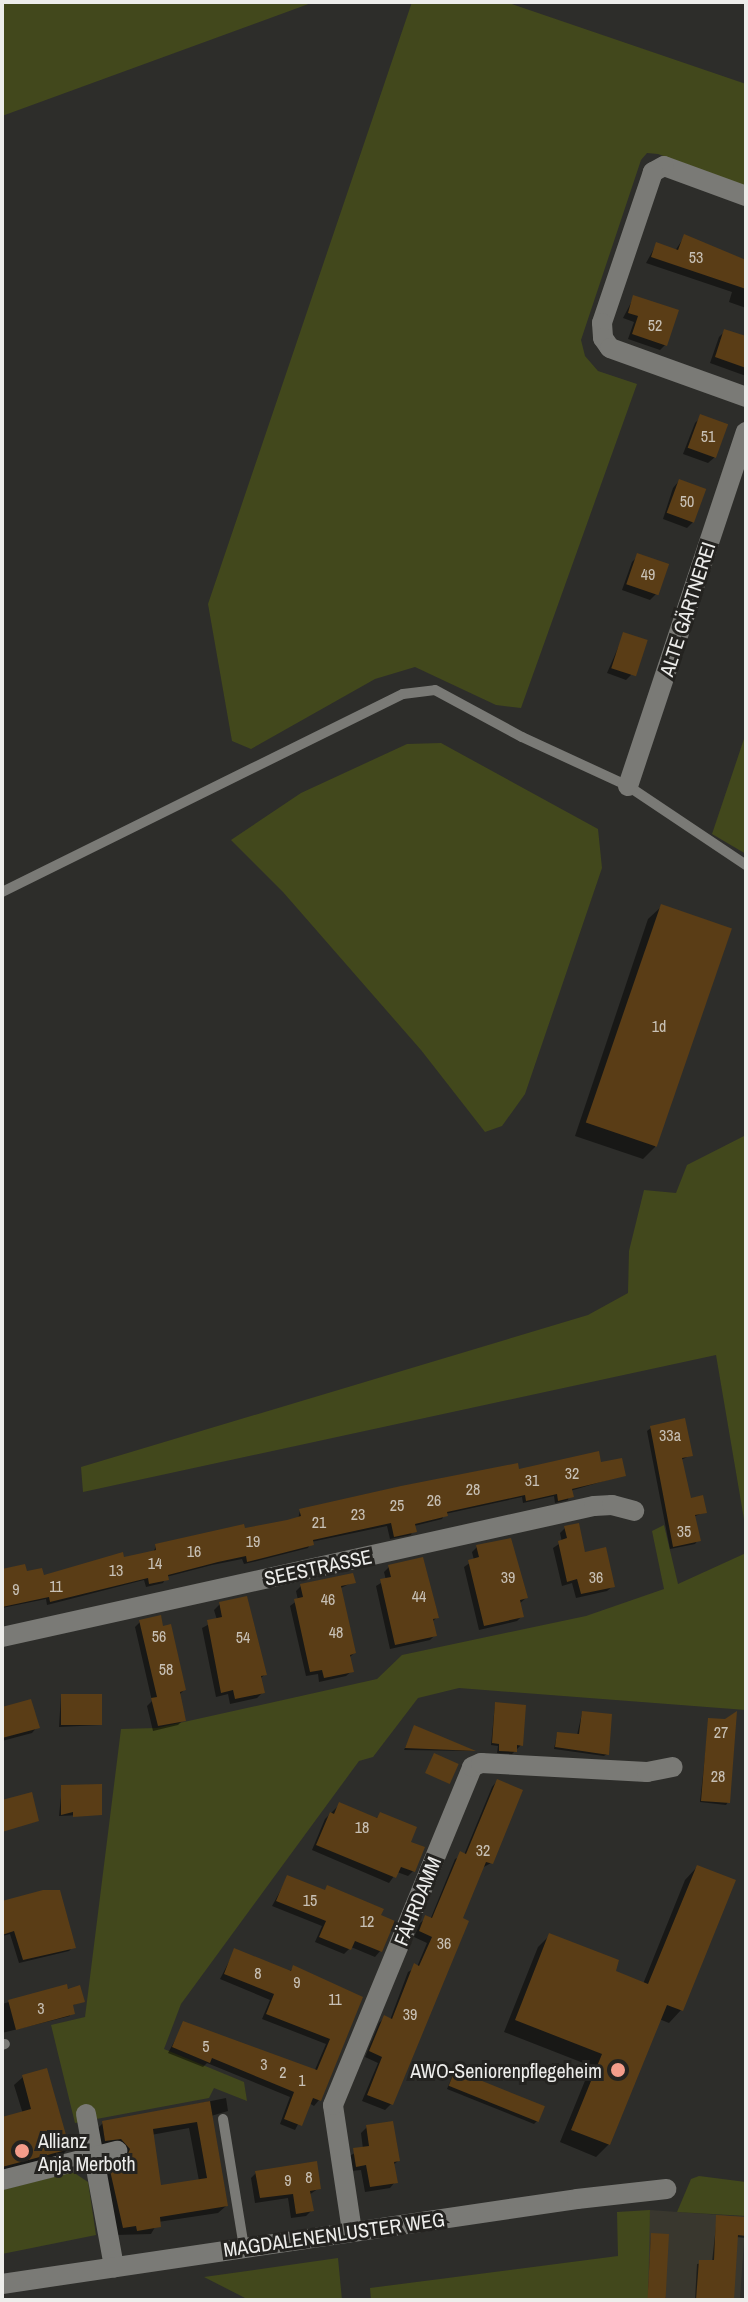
<!DOCTYPE html>
<html>
<head>
<meta charset="utf-8">
<style>
	body { margin:0 }
	#map { position:relative; width:748px; height:2302px; overflow:hidden; background:#2d2d2a; font-family:"Archivo Narrow",sans-serif }
	div>[style] { position:absolute }
	.built>* { inset:0; background:#39372e; transform-origin:0 0 }
	.green>* { inset:0; background:#42481c }
	.shadow>* { inset:0; background:#0007 }
	.building>* { inset:0; background:#5a3d16; transform-origin:0 0 }
	.lane>* { height:10px; margin:-5px; padding:0 5px; transform-origin:5px; border-radius:5px; background:#7a7a76 }
	.street>* { height:20px; margin:-10px; padding:0 10px; transform-origin:10px; border-radius:10px; background:#7a7a76 }
	.dots>* { width:22px; height:22px; translate:-50% -50%; box-sizing:border-box; border:4px solid #242320; border-radius:50% }
	span { translate:-50% -50%; white-space:nowrap; text-align:center; line-height:1.15; -webkit-text-stroke:6px #242320; paint-order:stroke }
	.number-label { font-size:16px; color:#c8c1b6 }
	.number-label span { -webkit-text-stroke-width:0 }
	.street-label { font-size:20px; color:#ededeb }
	.poi-label { font-size:20px; color:#ededeb }
	.right { translate:-100% -50%; text-align:right }
	.left { translate:0 -50%; text-align:left }
	.frame { position:absolute; inset:0; border:4px solid #ededeb; pointer-events:none }
</style>
</head>
<body>
<div id="map">
	<div class="built">
		<div style="left:650px;top:2210px;width:96px;height:90px;rotate:4deg"></div>
	</div>
	<div class="green">
		<div style="clip-path:polygon(2px 2px,112px 3px,314px 2px,2px 116px)"></div>
		<div style="clip-path:polygon(412px 2px,506px 2px,746px 84px,746px 186px,658px 154px,647px 153px,641px 160px,581px 340px,585px 356px,598px 371px,637px 384px,521px 708px,496px 705px,415px 667px,375px 679px,251px 749px,232px 741px,208px 604px)"></div>
		<div style="clip-path:polygon(746px 733px,746px 854px,712px 834px)"></div>
		<div style="clip-path:polygon(441px 743px,598px 829px,602px 868px,525px 1094px,502px 1126px,485px 1132px,421px 1050px,283px 892px,231px 840px,301px 793px,407px 744px)"></div>
		<div style="clip-path:polygon(746px 1135px,746px 1531px,716px 1355px,83px 1492px,81px 1467px,588px 1315px,628px 1293px,629px 1251px,644px 1190px,676px 1193px,687px 1165px)"></div>
		<div style="clip-path:polygon(664px 1525px,678px 1584px,746px 1553px,746px 1710px,459px 1688px,418px 1698px,373px 1757px,359px 1761px,181px 2004px,164px 2049px,244px 2082px,247px 2101px,214px 2088px,209px 2098px,75px 2123px,51px 2025px,85px 2017px,121px 1729px,157px 1728px,377px 1679px,402px 1655px,586px 1616px,664px 1589px,652px 1531px)"></div>
		<div style="clip-path:polygon(73px 2172px,88px 2182px,96px 2235px,2px 2254px,2px 2190px)"></div>
		<div style="clip-path:polygon(699px 2176px,746px 2182px,746px 2216px,677px 2212px,691px 2179px)"></div>
		<div style="clip-path:polygon(650px 2210px,648px 2300px,371px 2300px,370px 2288px,618px 2256px,617px 2212px)"></div>
		<div style="clip-path:polygon(338px 2258px,342px 2300px,249px 2300px,204px 2277px)"></div>
	</div>
	<div class="shadow">
		<div style="clip-path:polygon(684px 237px,746px 261px,746px 308px,729px 302px,732px 292px,646px 263px,656px 245px,675px 251px)"></div>
		<div style="clip-path:polygon(634px 297px,665px 345px,660px 350px,628px 339px,634px 322px,623px 318px)"></div>
		<div style="clip-path:polygon(725px 331px,746px 338px,746px 376px,710px 363px,719px 337px)"></div>
		<div style="clip-path:polygon(701px 417px,715px 457px,708px 463px,683px 454px,695px 423px)"></div>
		<div style="clip-path:polygon(679px 481px,693px 522px,687px 528px,663px 519px,673px 488px)"></div>
		<div style="clip-path:polygon(638px 556px,656px 594px,650px 600px,622px 590px,632px 562px)"></div>
		<div style="clip-path:polygon(624px 634px,631px 675px,626px 680px,607px 673px)"></div>
		<div style="clip-path:polygon(661px 907px,655px 1147px,643px 1159px,575px 1136px,648px 919px)"></div>
		<div style="clip-path:polygon(651px 1428px,691px 1455px,681px 1460px,689px 1500px,705px 1512px,693px 1517px,698px 1540px,695px 1544px,670px 1549px,647px 1431px)"></div>
		<div style="clip-path:polygon(600px 1465px,624px 1475px,570px 1491px,568px 1500px,555px 1503px,554px 1496px,523px 1503px,522px 1497px,445px 1514px,442px 1519px,414px 1526px,411px 1535px,390px 1539px,387px 1526px,311px 1542px,308px 1548px,261px 1560px,244px 1564px,242px 1559px,212px 1565px,166px 1577px,163px 1583px,146px 1587px,144px 1580px,47px 1605px,46px 1599px,2px 1608px,2px 1572px,42px 1577px,153px 1553px,156px 1546px,298px 1519px,300px 1511px,517px 1471px)"></div>
		<div style="clip-path:polygon(565px 1528px,613px 1586px,607px 1591px,576px 1598px,572px 1583px,562px 1586px,553px 1548px,562px 1542px,560px 1533px)"></div>
		<div style="clip-path:polygon(477px 1547px,526px 1598px,519px 1604px,522px 1616px,517px 1621px,479px 1630px,464px 1567px,474px 1560px,472px 1552px)"></div>
		<div style="clip-path:polygon(389px 1567px,437px 1617px,432px 1622px,435px 1635px,430px 1640px,390px 1649px,376px 1586px,386px 1580px,384px 1572px)"></div>
		<div style="clip-path:polygon(353px 1582px,339px 1589px,354px 1653px,349px 1658px,352px 1671px,346px 1676px,319px 1682px,318px 1674px,306px 1676px,290px 1606px,298px 1600px,296px 1591px,301px 1586px)"></div>
		<div style="clip-path:polygon(220px 1604px,265px 1674px,260px 1679px,263px 1692px,257px 1698px,230px 1704px,228px 1694px,216px 1697px,202px 1628px,217px 1620px,214px 1610px)"></div>
		<div style="clip-path:polygon(140px 1622px,184px 1690px,179px 1695px,183px 1720px,178px 1725px,153px 1731px,147px 1706px,152px 1701px,135px 1627px)"></div>
		<div style="clip-path:polygon(61px 1696px,100px 1725px,59px 1727px)"></div>
		<div style="clip-path:polygon(495px 1704px,521px 1745px,512px 1754px,497px 1753px,498px 1746px,491px 1745px)"></div>
		<div style="clip-path:polygon(2px 1709px,37px 1727px,32px 1733px,2px 1741px)"></div>
		<div style="clip-path:polygon(582px 1713px,607px 1754px,604px 1756px,554px 1749px,557px 1734px,577px 1735px)"></div>
		<div style="clip-path:polygon(709px 1720px,728px 1802px,726px 1805px,700px 1802px)"></div>
		<div style="clip-path:polygon(415px 1727px,472px 1751px,404px 1750px)"></div>
		<div style="clip-path:polygon(497px 1781px,491px 1863px,482px 1868px,461px 1920px,466px 1922px,391px 2104px,385px 2110px,362px 2101px,378px 2063px,365px 2057px,379px 2023px,384px 2018px,390px 2020px,408px 1972px,417px 1967px,427px 1943px,414px 1937px,420px 1923px,426px 1918px,430px 1920px,455px 1859px,464px 1855px,492px 1787px)"></div>
		<div style="clip-path:polygon(62px 1787px,100px 1814px,59px 1816px)"></div>
		<div style="clip-path:polygon(340px 1804px,375px 1819px,380px 1815px,409px 1843px,413px 1871px,408px 1876px,397px 1872px,389px 1883px,312px 1850px,325px 1819px)"></div>
		<div style="clip-path:polygon(697px 1867px,733px 1882px,681px 2010px,669px 2023px,659px 2019px,609px 2144px,596px 2157px,560px 2142px,591px 2066px,504px 2032px,538px 1947px,550px 1935px,614px 1972px,643px 1984px,685px 1880px)"></div>
		<div style="clip-path:polygon(288px 1877px,392px 1922px,380px 1951px,375px 1957px,351px 1947px,344px 1954px,315px 1942px,322px 1926px,272px 1906px)"></div>
		<div style="clip-path:polygon(2px 1904px,73px 1947px,69px 1951px,19px 1963px,10px 1934px,2px 1936px)"></div>
		<div style="clip-path:polygon(235px 1950px,289px 1972px,294px 1967px,361px 1998px,319px 2100px,314px 2106px,309px 2103px,295px 2130px,280px 2124px,290px 2097px,207px 2063px,203px 2067px,168px 2053px,184px 2024px,314px 2072px,326px 2044px,262px 2019px,270px 2000px,220px 1979px)"></div>
		<div style="clip-path:polygon(65px 1986px,83px 2001px,71px 2006px,70px 2016px,2px 2033px,2px 2004px)"></div>
		<div style="clip-path:polygon(453px 2075px,542px 2108px,537px 2121px,534px 2124px,447px 2089px)"></div>
		<div style="clip-path:polygon(23px 2077px,68px 2149px,60px 2157px,2px 2173px,2px 2119px,23px 2114px,14px 2085px)"></div>
		<div style="clip-path:polygon(evenodd,226px 2098px,228px 2111px,211px 2116px,226px 2206px,218px 2213px,158px 2222px,151px 2234px,116px 2235px,102px 2176px,120px 2165px,123px 2157px,98px 2147px,95px 2131px,103px 2123px,226px 2098px,189px 2128px,199px 2181px,159px 2187px,151px 2135px,189px 2128px)"></div>
		<div style="clip-path:polygon(367px 2127px,398px 2161px,393px 2165px,395px 2182px,390px 2188px,365px 2192px,361px 2170px,351px 2171px,349px 2156px,363px 2149px,361px 2133px)"></div>
		<div style="clip-path:polygon(256px 2173px,319px 2188px,309px 2195px,312px 2210px,306px 2216px,291px 2218px,288px 2198px,255px 2203px,251px 2178px)"></div>
		<div style="clip-path:polygon(717px 2217px,746px 2219px,746px 2238px,736px 2237px,732px 2300px,695px 2300px,697px 2264px,712px 2262px)"></div>
		<div style="clip-path:polygon(651px 2235px,666px 2300px,648px 2300px)"></div>
	</div>
	<div class="building">
		<div style="clip-path:polygon(684px 234px,746px 260px,746px 289px,651px 257px,656px 242px,678px 250px)"></div>
		<div style="clip-path:polygon(633px 295px,679px 310px,667px 346px,632px 334px,638px 316px,628px 313px)"></div>
		<div style="clip-path:polygon(724px 329px,746px 336px,746px 368px,715px 357px)"></div>
		<div style="left:700px;top:414px;width:30px;height:36px;rotate:20deg"></div>
		<div style="left:679px;top:479px;width:29px;height:36px;rotate:20deg"></div>
		<div style="left:637px;top:553px;width:34px;height:33px;rotate:19deg"></div>
		<div style="left:623px;top:632px;width:26px;height:38px;rotate:18deg"></div>
		<div style="left:661px;top:904px;width:75px;height:231px;rotate:19deg"></div>
		<div style="clip-path:polygon(685px 1418px,693px 1456px,682px 1458px,691px 1498px,703px 1495px,707px 1513px,695px 1515px,701px 1541px,673px 1547px,650px 1426px)"></div>
		<div style="clip-path:polygon(599px 1451px,601px 1462px,622px 1458px,626px 1476px,572px 1489px,574px 1497px,558px 1501px,557px 1494px,526px 1501px,525px 1495px,447px 1512px,448px 1516px,415px 1524px,417px 1532px,394px 1537px,391px 1523px,313px 1540px,314px 1545px,267px 1557px,247px 1562px,246px 1556px,218px 1562px,168px 1575px,169px 1580px,149px 1584px,148px 1578px,50px 1602px,49px 1597px,2px 1607px,2px 1569px,25px 1564px,27px 1571px,42px 1568px,44px 1575px,123px 1552px,124px 1557px,156px 1550px,155px 1544px,244px 1524px,245px 1528px,287px 1520px,301px 1516px,299px 1509px,401px 1486px,518px 1463px,519px 1469px)"></div>
		<div style="clip-path:polygon(579px 1523px,585px 1552px,606px 1547px,615px 1587px,581px 1594px,577px 1579px,567px 1582px,558px 1541px,567px 1538px,564px 1526px)"></div>
		<div style="clip-path:polygon(511px 1538px,528px 1598px,520px 1600px,524px 1617px,484px 1626px,468px 1560px,479px 1557px,476px 1545px)"></div>
		<div style="clip-path:polygon(423px 1557px,439px 1618px,433px 1619px,437px 1636px,395px 1645px,380px 1579px,391px 1577px,388px 1565px)"></div>
		<div style="clip-path:polygon(353px 1573px,356px 1583px,341px 1586px,356px 1653px,350px 1655px,354px 1672px,324px 1678px,322px 1670px,310px 1672px,294px 1599px,303px 1597px,300px 1584px)"></div>
		<div style="clip-path:polygon(247px 1596px,267px 1675px,261px 1676px,265px 1693px,235px 1699px,233px 1690px,221px 1693px,207px 1620px,222px 1617px,219px 1602px)"></div>
		<div style="clip-path:polygon(161px 1615px,163px 1626px,171px 1624px,186px 1690px,180px 1692px,186px 1721px,158px 1726px,151px 1698px,157px 1697px,139px 1620px)"></div>
		<div style="left:61px;top:1694px;width:41px;height:31px"></div>
		<div style="clip-path:polygon(31px 1699px,40px 1728px,2px 1738px,2px 1707px)"></div>
		<div style="clip-path:polygon(495px 1702px,526px 1705px,523px 1746px,517px 1745px,517px 1752px,499px 1751px,499px 1744px,492px 1743px)"></div>
		<div style="clip-path:polygon(582px 1711px,612px 1714px,609px 1755px,555px 1747px,557px 1732px,579px 1734px)"></div>
		<div style="clip-path:polygon(737px 1711px,730px 1803px,701px 1801px,708px 1718px,725px 1719px)"></div>
		<div style="clip-path:polygon(414px 1725px,476px 1751px,405px 1748px)"></div>
		<div style="left:434px;top:1753px;width:27px;height:22px;rotate:24deg"></div>
		<div style="clip-path:polygon(497px 1779px,523px 1790px,493px 1864px,486px 1862px,463px 1918px,469px 1921px,393px 2105px,367px 2095px,382px 2057px,369px 2051px,384px 2015px,392px 2019px,414px 1963px,419px 1966px,432px 1937px,419px 1931px,425px 1915px,432px 1918px,460px 1851px,466px 1854px)"></div>
		<div style="clip-path:polygon(102px 1784px,102px 1815px,73px 1817px,73px 1812px,61px 1815px,61px 1785px)"></div>
		<div style="clip-path:polygon(32px 1792px,39px 1821px,2px 1832px,2px 1800px)"></div>
		<div style="clip-path:polygon(339px 1802px,377px 1818px,380px 1812px,417px 1827px,411px 1842px,425px 1847px,415px 1872px,401px 1867px,396px 1878px,316px 1845px,330px 1812px,334px 1814px)"></div>
		<div style="clip-path:polygon(697px 1865px,736px 1880px,683px 2011px,667px 2005px,610px 2145px,571px 2130px,602px 2054px,515px 2020px,549px 1933px,619px 1960px,616px 1971px,648px 1984px)"></div>
		<div style="clip-path:polygon(287px 1875px,325px 1890px,327px 1885px,384px 1909px,381px 1915px,395px 1921px,382px 1952px,355px 1941px,351px 1950px,319px 1937px,326px 1921px,276px 1901px)"></div>
		<div style="clip-path:polygon(43px 1890px,60px 1890px,76px 1948px,23px 1960px,14px 1931px,2px 1935px,2px 1901px)"></div>
		<div style="clip-path:polygon(234px 1948px,291px 1971px,293px 1965px,363px 1997px,321px 2101px,313px 2098px,302px 2126px,284px 2119px,294px 2092px,212px 2058px,210px 2063px,172px 2047px,183px 2021px,317px 2070px,330px 2039px,266px 2014px,274px 1994px,224px 1974px)"></div>
		<div style="clip-path:polygon(67px 1984px,68px 1989px,80px 1985px,85px 2002px,73px 2005px,75px 2014px,16px 2030px,8px 2000px)"></div>
		<div style="clip-path:polygon(47px 2068px,70px 2149px,2px 2167px,2px 2117px,31px 2109px,22px 2075px)"></div>
		<div style="left:455px;top:2070px;width:97px;height:17px;rotate:22deg"></div>
		<div style="clip-path:polygon(evenodd,210px 2101px,228px 2206px,160px 2217px,161px 2227px,137px 2231px,136px 2226px,123px 2228px,109px 2166px,125px 2161px,130px 2149px,121px 2139px,105px 2141px,102px 2121px,210px 2101px,197px 2122px,207px 2178px,161px 2185px,153px 2129px,197px 2122px)"></div>
		<div style="clip-path:polygon(393px 2121px,400px 2161px,394px 2162px,398px 2183px,370px 2187px,366px 2165px,356px 2167px,353px 2148px,369px 2146px,366px 2125px)"></div>
		<div style="clip-path:polygon(317px 2161px,321px 2189px,310px 2191px,314px 2211px,296px 2214px,293px 2194px,260px 2198px,255px 2171px)"></div>
		<div style="clip-path:polygon(716px 2215px,746px 2217px,746px 2236px,738px 2235px,734px 2300px,696px 2300px,699px 2260px,714px 2260px)"></div>
		<div style="left:651px;top:2233px;width:18px;height:67px;rotate:3deg"></div>
	</div>
	<div class="lane">
		<div style="left:2px;top:892px;width:447px;rotate:-26.3deg"></div>
		<div style="left:403px;top:694px;width:32px;rotate:-7deg"></div>
		<div style="left:435px;top:690px;width:99px;rotate:28.4deg"></div>
		<div style="left:522px;top:737px;width:117px;rotate:24.8deg"></div>
		<div style="left:628px;top:786px;width:142px;rotate:33.8deg"></div>
		<div style="left:2px;top:2045px;width:3px;rotate:-18deg"></div>
		<div style="left:223px;top:2119px;width:130px;rotate:80.7deg"></div>
	</div>
	<div class="street">
		<div style="left:746px;top:196px;width:87px;rotate:-159.9deg"></div>
		<div style="left:664px;top:166px;width:13px;rotate:151deg"></div>
		<div style="left:653px;top:172px;width:159px;rotate:108.7deg"></div>
		<div style="left:602px;top:323px;width:15px;rotate:86deg"></div>
		<div style="left:603px;top:338px;width:12px;rotate:55deg"></div>
		<div style="left:610px;top:348px;width:145px;rotate:19.8deg"></div>
		<div style="left:628px;top:786px;width:373px;rotate:-71.6deg"></div>
		<div style="left:2px;top:1637px;width:606px;rotate:-12.48deg"></div>
		<div style="left:594px;top:1506px;width:18px;rotate:-3deg"></div>
		<div style="left:612px;top:1505px;width:23px;rotate:15deg"></div>
		<div style="left:86px;top:2114px;width:156px;rotate:79.6deg"></div>
		<div style="left:2px;top:2180px;width:119px;rotate:-14.2deg"></div>
		<div style="left:352px;top:2231px;width:127px;rotate:-98.6deg"></div>
		<div style="left:333px;top:2105px;width:365px;rotate:-67.6deg"></div>
		<div style="left:472px;top:1767px;width:10px;rotate:-24deg"></div>
		<div style="left:481px;top:1763px;width:166px;rotate:3.1deg"></div>
		<div style="left:647px;top:1772px;width:26px;rotate:-11deg"></div>
		<div style="left:2px;top:2284px;width:581px;rotate:-8.41deg"></div>
		<div style="left:577px;top:2199px;width:90px;rotate:-6.4deg"></div>
	</div>
	<div class="dots">
		<div style="left:618px;top:2070px;background:#f49d8b"></div>
		<div style="left:22px;top:2151px;background:#f49d8b"></div>
	</div>
	<div class="number-label">
		<span style="left:696px;top:257px">53</span>
		<span style="left:655px;top:325px">52</span>
		<span style="left:708px;top:436px">51</span>
		<span style="left:687px;top:501px">50</span>
		<span style="left:648px;top:574px">49</span>
		<span style="left:659px;top:1026px">1d</span>
		<span style="left:670px;top:1435px">33a</span>
		<span style="left:572px;top:1473px">32</span>
		<span style="left:532px;top:1480px">31</span>
		<span style="left:473px;top:1489px">28</span>
		<span style="left:434px;top:1500px">26</span>
		<span style="left:397px;top:1505px">25</span>
		<span style="left:358px;top:1514px">23</span>
		<span style="left:319px;top:1522px">21</span>
		<span style="left:684px;top:1531px">35</span>
		<span style="left:253px;top:1541px">19</span>
		<span style="left:194px;top:1551px">16</span>
		<span style="left:155px;top:1563px">14</span>
		<span style="left:116px;top:1570px">13</span>
		<span style="left:508px;top:1577px">39</span>
		<span style="left:596px;top:1577px">36</span>
		<span style="left:56px;top:1586px">11</span>
		<span style="left:16px;top:1589px">9</span>
		<span style="left:419px;top:1596px">44</span>
		<span style="left:328px;top:1599px">46</span>
		<span style="left:336px;top:1632px">48</span>
		<span style="left:159px;top:1636px">56</span>
		<span style="left:243px;top:1637px">54</span>
		<span style="left:166px;top:1669px">58</span>
		<span style="left:721px;top:1732px">27</span>
		<span style="left:718px;top:1776px">28</span>
		<span style="left:362px;top:1827px">18</span>
		<span style="left:483px;top:1850px">32</span>
		<span style="left:310px;top:1900px">15</span>
		<span style="left:367px;top:1921px">12</span>
		<span style="left:444px;top:1943px">36</span>
		<span style="left:258px;top:1973px">8</span>
		<span style="left:297px;top:1982px">9</span>
		<span style="left:335px;top:1999px">11</span>
		<span style="left:41px;top:2008px">3</span>
		<span style="left:410px;top:2014px">39</span>
		<span style="left:206px;top:2046px">5</span>
		<span style="left:264px;top:2064px">3</span>
		<span style="left:283px;top:2072px">2</span>
		<span style="left:302px;top:2080px">1</span>
		<span style="left:309px;top:2177px">8</span>
		<span style="left:288px;top:2180px">9</span>
	</div>
	<div class="street-label">
		<span style="left:687px;top:609px;rotate:-72deg">ALTE GÄRTNEREI</span>
		<span style="left:318px;top:1567px;rotate:-12deg">SEESTRASSE</span>
		<span style="left:417px;top:1901px;rotate:-68deg">FÄHRDAMM</span>
		<span style="left:334px;top:2234px;rotate:-8deg">MAGDALENENLUSTER WEG</span>
	</div>
	<div class="poi-label">
		<span class="right" style="left:602px;top:2070px">AWO-Seniorenpflegeheim</span>
		<span class="left" style="left:38px;top:2152px">Allianz<br>Anja Merboth</span>
	</div>
	<div class="frame"></div>
</div>
</body>
</html>
